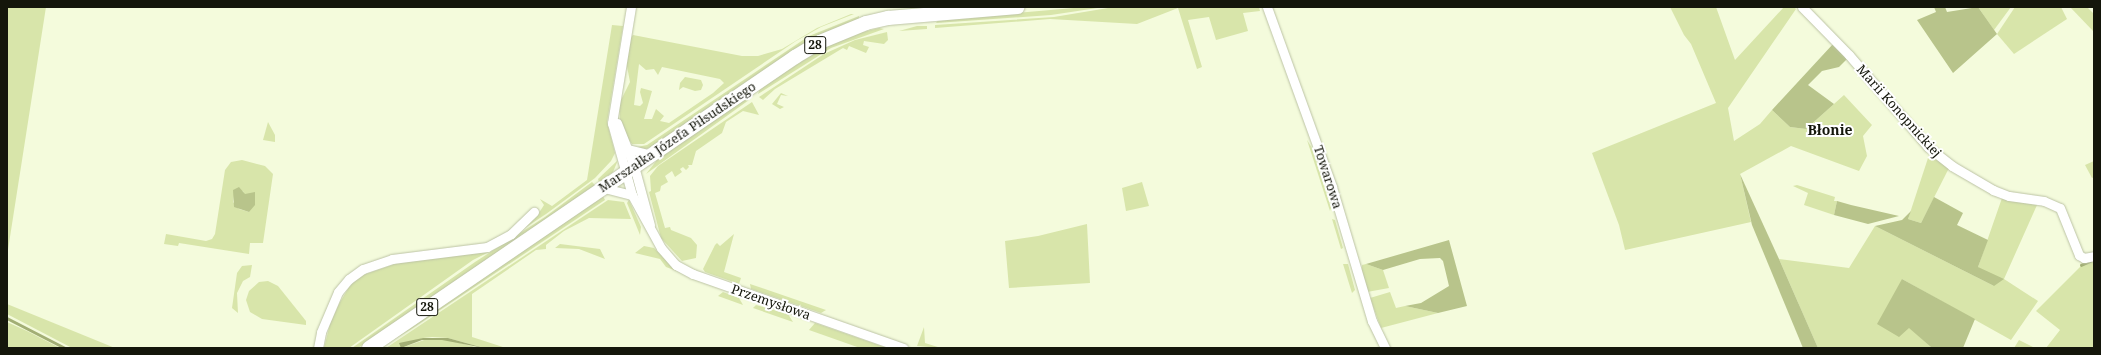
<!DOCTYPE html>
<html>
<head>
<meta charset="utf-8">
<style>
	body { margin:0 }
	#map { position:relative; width:2101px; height:355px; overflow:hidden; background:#f4fbdc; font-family:"Noto Serif",serif }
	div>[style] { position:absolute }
	.green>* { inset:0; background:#d8e5aa }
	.forest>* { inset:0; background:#b8c48b }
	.water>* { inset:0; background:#a2ae75 }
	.stream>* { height:2.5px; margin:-1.25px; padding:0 1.25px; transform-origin:1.25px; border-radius:1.25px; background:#a2ae75 }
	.roads { filter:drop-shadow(0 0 1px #bcc3a5) drop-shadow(0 0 1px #bcc3a5) }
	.street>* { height:9px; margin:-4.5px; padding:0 4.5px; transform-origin:4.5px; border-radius:4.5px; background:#fff }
	.primary>* { height:14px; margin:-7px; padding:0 7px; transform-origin:7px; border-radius:7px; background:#fff }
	span { translate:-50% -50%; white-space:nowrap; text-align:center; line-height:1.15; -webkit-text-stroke:4px #fff; paint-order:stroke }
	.shield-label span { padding:1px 3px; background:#fff; border:1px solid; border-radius:3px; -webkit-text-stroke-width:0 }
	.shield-label { font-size:12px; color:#14160b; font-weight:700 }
	.street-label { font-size:13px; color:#14160b }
	.neighbourhood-label { font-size:14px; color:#14160b; font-weight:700 }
	.frame { position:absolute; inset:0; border:8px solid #14160b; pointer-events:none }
</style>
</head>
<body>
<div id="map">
	<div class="green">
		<div style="clip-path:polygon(7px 7px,46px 7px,7px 256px)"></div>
		<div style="clip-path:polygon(1085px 7px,1104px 7px,1051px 15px,936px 23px,938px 20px)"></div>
		<div style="clip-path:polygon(1114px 7px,1259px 7px,1260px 11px,1243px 13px,1248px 31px,1216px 40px,1209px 17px,1188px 20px,1202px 67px,1197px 69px,1178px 8px,1137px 24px,1050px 19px,935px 28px,935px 25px,1054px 17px)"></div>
		<div style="clip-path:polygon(1670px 7px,1716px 7px,1735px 60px,1784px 7px,1794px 7px,1796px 9px,1728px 108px,1734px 141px,1760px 124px,1772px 110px,1790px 127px,1806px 129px,1844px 95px,1872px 125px,1863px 136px,1867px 156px,1859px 171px,1791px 146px,1740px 174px,1751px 222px,1625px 250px,1619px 225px,1592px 153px,1716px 103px,1691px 44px,1684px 35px)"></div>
		<div style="clip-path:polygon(1978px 7px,2011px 7px,1994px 30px)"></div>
		<div style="clip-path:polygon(2015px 7px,2061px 7px,2067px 19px,2014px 54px,1997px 34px)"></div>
		<div style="clip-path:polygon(2070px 7px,2087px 7px,2094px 14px,2094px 32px)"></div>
		<div style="clip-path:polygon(evenodd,851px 14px,854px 14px,821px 27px,796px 41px,644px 144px,632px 144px,628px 139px,620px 119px,619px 104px,630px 82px,626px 61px,630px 38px,633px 35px,742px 56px,758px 56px,782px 49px,817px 28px,851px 14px,639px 64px,646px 70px,654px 69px,658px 75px,662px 67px,720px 79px,724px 83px,713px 93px,669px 123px,660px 121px,664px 116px,656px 109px,652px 119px,644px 119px,652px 91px,641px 88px,640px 92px,643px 103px,640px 106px,634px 105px,639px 64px)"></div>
		<div style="clip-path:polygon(859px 16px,859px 19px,819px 35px,787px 55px,651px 147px,645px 149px,637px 147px,647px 145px,809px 36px)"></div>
		<div style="clip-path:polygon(612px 25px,623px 26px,607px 122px,615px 153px,611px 161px,595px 178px,546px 214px,489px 252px,473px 260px,349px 348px,324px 348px,330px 324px,339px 304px,349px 287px,360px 276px,395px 264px,498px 245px,537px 216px,544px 205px,540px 199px,552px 206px,587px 180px)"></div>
		<div style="clip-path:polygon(917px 26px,927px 26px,927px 29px,899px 31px)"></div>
		<div style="clip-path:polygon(879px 28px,884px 29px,831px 48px,758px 94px,760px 88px,823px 48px,855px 34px)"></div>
		<div style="clip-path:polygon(887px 32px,888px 40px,884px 44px,864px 41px,863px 45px,869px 47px,866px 53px,849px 46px,847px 50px,843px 48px,775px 89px,763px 100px,759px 97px,824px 54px,855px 40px)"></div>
		<div style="clip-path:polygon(685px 77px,701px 80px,703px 85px,701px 90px,695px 91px,683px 87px,679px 90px,680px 83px)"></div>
		<div style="clip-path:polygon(781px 93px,788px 96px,781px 95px,777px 104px,784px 107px,780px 109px,772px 104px)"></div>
		<div style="clip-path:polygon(743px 100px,749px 100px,646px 174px,657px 160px)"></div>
		<div style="clip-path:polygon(752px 102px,759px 115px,743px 111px,726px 122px,722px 133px,696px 151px,692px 165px,688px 165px,689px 167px,686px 170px,683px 167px,680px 169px,682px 172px,675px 177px,672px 171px,665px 176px,668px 182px,661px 186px,660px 191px,655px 193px,665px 228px,670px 227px,671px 230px,691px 238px,697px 245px,696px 258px,682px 261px,661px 238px,649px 192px,651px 191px,650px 176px,658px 166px)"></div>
		<div style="clip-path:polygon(268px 122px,275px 135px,275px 142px,263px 140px)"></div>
		<div style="clip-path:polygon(1307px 140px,1312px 148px,1331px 208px,1330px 211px)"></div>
		<div style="clip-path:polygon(1929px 155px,1949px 168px,1921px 223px,1908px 219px)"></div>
		<div style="clip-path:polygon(evenodd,242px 160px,265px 166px,273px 174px,263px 243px,250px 243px,249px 254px,179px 243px,178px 246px,164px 244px,166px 234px,206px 241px,212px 239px,215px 234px,225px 170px,231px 162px,242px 160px,243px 191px,244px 194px,251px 194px,249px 212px,239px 209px,233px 202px,234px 195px,243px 191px)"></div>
		<div style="clip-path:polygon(618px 160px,613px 172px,599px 182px,598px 179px)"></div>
		<div style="clip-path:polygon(2094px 161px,2094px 177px,2092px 178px,2085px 165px)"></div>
		<div style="clip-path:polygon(592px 182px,595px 185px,358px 348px,352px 348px,475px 262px,545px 217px)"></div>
		<div style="clip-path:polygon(1142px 182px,1149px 206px,1126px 211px,1122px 188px)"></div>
		<div style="clip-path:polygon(1797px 185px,1835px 197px,1834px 201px,1837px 201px,1834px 215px,1804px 205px,1808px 193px,1793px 186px)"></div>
		<div style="clip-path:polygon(603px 196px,605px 200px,410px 330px,379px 348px)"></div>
		<div style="clip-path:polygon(2002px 198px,2037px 205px,2004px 279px,2038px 301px,2011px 340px,1902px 279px,1909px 327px,1932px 348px,1818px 348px,1779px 259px,1849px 268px,1875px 226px,1994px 286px,1978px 267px)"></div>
		<div style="clip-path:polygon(608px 200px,624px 202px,631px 219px,589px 218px,564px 231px,546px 245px,546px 249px,536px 250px,472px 294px,472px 337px,506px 348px,484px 348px,448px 338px,432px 337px,423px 338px,401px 348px,427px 339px,448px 340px,479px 348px,386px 348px)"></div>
		<div style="clip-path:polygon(629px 200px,641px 227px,640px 235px,627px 203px)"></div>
		<div style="clip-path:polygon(1332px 219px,1335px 220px,1343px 248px,1341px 249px)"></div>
		<div style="clip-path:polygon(1087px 224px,1090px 283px,1009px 288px,1005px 241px,1038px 236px)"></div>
		<div style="clip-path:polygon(734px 234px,724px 272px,741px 278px,739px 284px,705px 272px,703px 269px,715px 245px,717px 243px,720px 246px)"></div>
		<div style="clip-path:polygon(560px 244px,600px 249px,605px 259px,579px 249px,555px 248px)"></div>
		<div style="clip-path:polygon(644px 246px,654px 248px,677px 271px,666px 267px,660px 259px,635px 253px)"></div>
		<div style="clip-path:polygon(2094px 261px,2094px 348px,2046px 348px,2060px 330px,2036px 311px,2081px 266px)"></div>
		<div style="clip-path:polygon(1343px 264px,1348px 264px,1355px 290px,1352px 293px)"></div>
		<div style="clip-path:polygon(1366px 264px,1383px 270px,1389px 288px,1367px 292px,1362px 271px,1362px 265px)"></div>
		<div style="clip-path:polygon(252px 265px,250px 277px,243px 281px,237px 293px,238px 313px,232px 308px,237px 273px,242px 266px)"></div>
		<div style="clip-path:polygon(268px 281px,278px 286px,306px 321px,306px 325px,262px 319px,250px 312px,246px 300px,249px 291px,259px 282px)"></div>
		<div style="clip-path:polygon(750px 284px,762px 288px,826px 310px,821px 313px,751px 289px)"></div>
		<div style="clip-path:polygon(723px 292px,739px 298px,743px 305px,718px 296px)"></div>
		<div style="clip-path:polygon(1390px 292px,1396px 308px,1405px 306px,1438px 313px,1381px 328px,1370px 298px)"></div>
		<div style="clip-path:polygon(7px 304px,115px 348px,72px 348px,7px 314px)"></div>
		<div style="clip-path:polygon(756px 305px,788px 314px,793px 322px,753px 308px)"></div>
		<div style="clip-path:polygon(7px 322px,27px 331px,60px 348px,7px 348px)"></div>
		<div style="clip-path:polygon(815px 323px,887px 348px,860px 348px,809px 330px)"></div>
		<div style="clip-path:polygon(924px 327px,925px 343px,941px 348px,917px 346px)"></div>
		<div style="clip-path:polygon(2019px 340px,2035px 348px,2014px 348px)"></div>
	</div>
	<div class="forest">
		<div style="clip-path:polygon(1934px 7px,1945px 7px,1947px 12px,1978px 7px,1997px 34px,1953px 73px,1917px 20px,1936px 12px)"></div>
		<div style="clip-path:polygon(1833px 44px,1847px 59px,1839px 67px,1822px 71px,1808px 85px,1834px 104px,1806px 129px,1790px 127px,1772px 110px)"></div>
		<div style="clip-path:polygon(1740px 174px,1779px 259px,1818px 348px,1803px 348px,1752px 225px)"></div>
		<div style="clip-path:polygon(239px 187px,245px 194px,255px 192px,255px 205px,249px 212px,234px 207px,233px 190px)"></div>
		<div style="clip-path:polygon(1934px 197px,1963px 213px,1957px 225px,1988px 240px,1978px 267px,2004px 279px,1994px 286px,1875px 226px,1902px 220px,1911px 211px,1908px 219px,1921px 223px)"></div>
		<div style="clip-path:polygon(1837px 201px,1851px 205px,1899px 216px,1868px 224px,1834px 215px)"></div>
		<div style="clip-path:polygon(1449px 240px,1467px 306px,1438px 313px,1405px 306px,1421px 303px,1449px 286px,1443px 261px,1440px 258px,1420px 259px,1383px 270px,1366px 264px)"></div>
		<div style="clip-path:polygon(1902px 279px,1975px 319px,1963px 348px,1932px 348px,1909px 328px,1899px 337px,1877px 324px)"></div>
	</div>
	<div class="water">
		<div style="clip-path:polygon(423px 338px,448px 338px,484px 348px,442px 340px,422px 340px,401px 348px,399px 343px)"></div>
	</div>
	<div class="stream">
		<div style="left:2081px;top:265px;width:10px;rotate:-24deg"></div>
		<div style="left:7px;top:318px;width:65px;rotate:27.3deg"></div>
	</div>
	<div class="roads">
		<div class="street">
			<div style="left:631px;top:7px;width:118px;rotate:99.3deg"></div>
			<div style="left:612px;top:123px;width:75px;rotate:74.5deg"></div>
			<div style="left:632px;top:195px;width:60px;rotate:61.3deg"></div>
			<div style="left:661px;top:248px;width:23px;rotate:49deg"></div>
			<div style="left:676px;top:265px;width:19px;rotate:28deg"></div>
			<div style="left:693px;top:274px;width:223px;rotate:19.4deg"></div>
			<div style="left:1267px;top:7px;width:191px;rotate:70.1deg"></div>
			<div style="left:1332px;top:187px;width:140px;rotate:73.4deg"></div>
			<div style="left:1372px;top:321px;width:30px;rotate:64deg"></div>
			<div style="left:1802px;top:7px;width:67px;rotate:45.6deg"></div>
			<div style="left:1849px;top:55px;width:121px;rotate:49.3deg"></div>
			<div style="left:1928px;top:147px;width:31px;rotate:38deg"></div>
			<div style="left:1952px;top:166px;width:48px;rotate:30.3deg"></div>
			<div style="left:1993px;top:190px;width:17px;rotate:21deg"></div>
			<div style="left:2009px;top:196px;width:35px;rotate:8deg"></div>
			<div style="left:2044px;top:201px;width:17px;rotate:24deg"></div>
			<div style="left:2060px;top:208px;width:51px;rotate:68deg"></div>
			<div style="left:2079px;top:255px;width:6px;rotate:31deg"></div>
			<div style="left:2084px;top:258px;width:10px;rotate:-11deg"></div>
			<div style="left:617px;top:123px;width:46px;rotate:68.4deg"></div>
			<div style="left:634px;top:166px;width:61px;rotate:74.8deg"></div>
			<div style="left:628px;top:149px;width:25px;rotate:14deg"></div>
			<div style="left:604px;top:188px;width:29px;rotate:14deg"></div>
			<div style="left:318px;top:348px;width:16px;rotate:-79deg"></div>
			<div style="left:321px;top:332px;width:43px;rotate:-67deg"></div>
			<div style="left:338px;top:292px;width:17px;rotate:-50deg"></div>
			<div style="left:349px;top:279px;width:17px;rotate:-36deg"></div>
			<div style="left:363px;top:269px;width:31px;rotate:-19deg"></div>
			<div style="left:392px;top:259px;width:96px;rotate:-7.2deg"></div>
			<div style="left:487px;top:247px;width:27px;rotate:-28deg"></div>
			<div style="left:511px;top:234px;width:32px;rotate:-44deg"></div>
		</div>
		<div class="primary">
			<div style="left:369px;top:348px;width:516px;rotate:-34.34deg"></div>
			<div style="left:795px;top:57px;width:29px;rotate:-31deg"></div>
			<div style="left:820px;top:42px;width:50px;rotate:-22.4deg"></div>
			<div style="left:866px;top:23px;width:23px;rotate:-13deg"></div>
			<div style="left:888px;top:18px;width:130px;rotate:-4.8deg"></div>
		</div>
	</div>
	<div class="shield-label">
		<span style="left:815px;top:45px">28</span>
		<span style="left:427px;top:307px">28</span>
	</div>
	<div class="street-label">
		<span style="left:1899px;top:111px;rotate:48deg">Marii Konopnickiej</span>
		<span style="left:677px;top:137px;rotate:-34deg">Marszałka Józefa Piłsudskiego</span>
		<span style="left:1328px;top:177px;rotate:72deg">Towarowa</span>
		<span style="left:771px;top:302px;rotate:19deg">Przemysłowa</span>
	</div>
	<div class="neighbourhood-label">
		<span style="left:1830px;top:130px">Błonie</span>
	</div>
	<div class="frame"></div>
</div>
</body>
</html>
